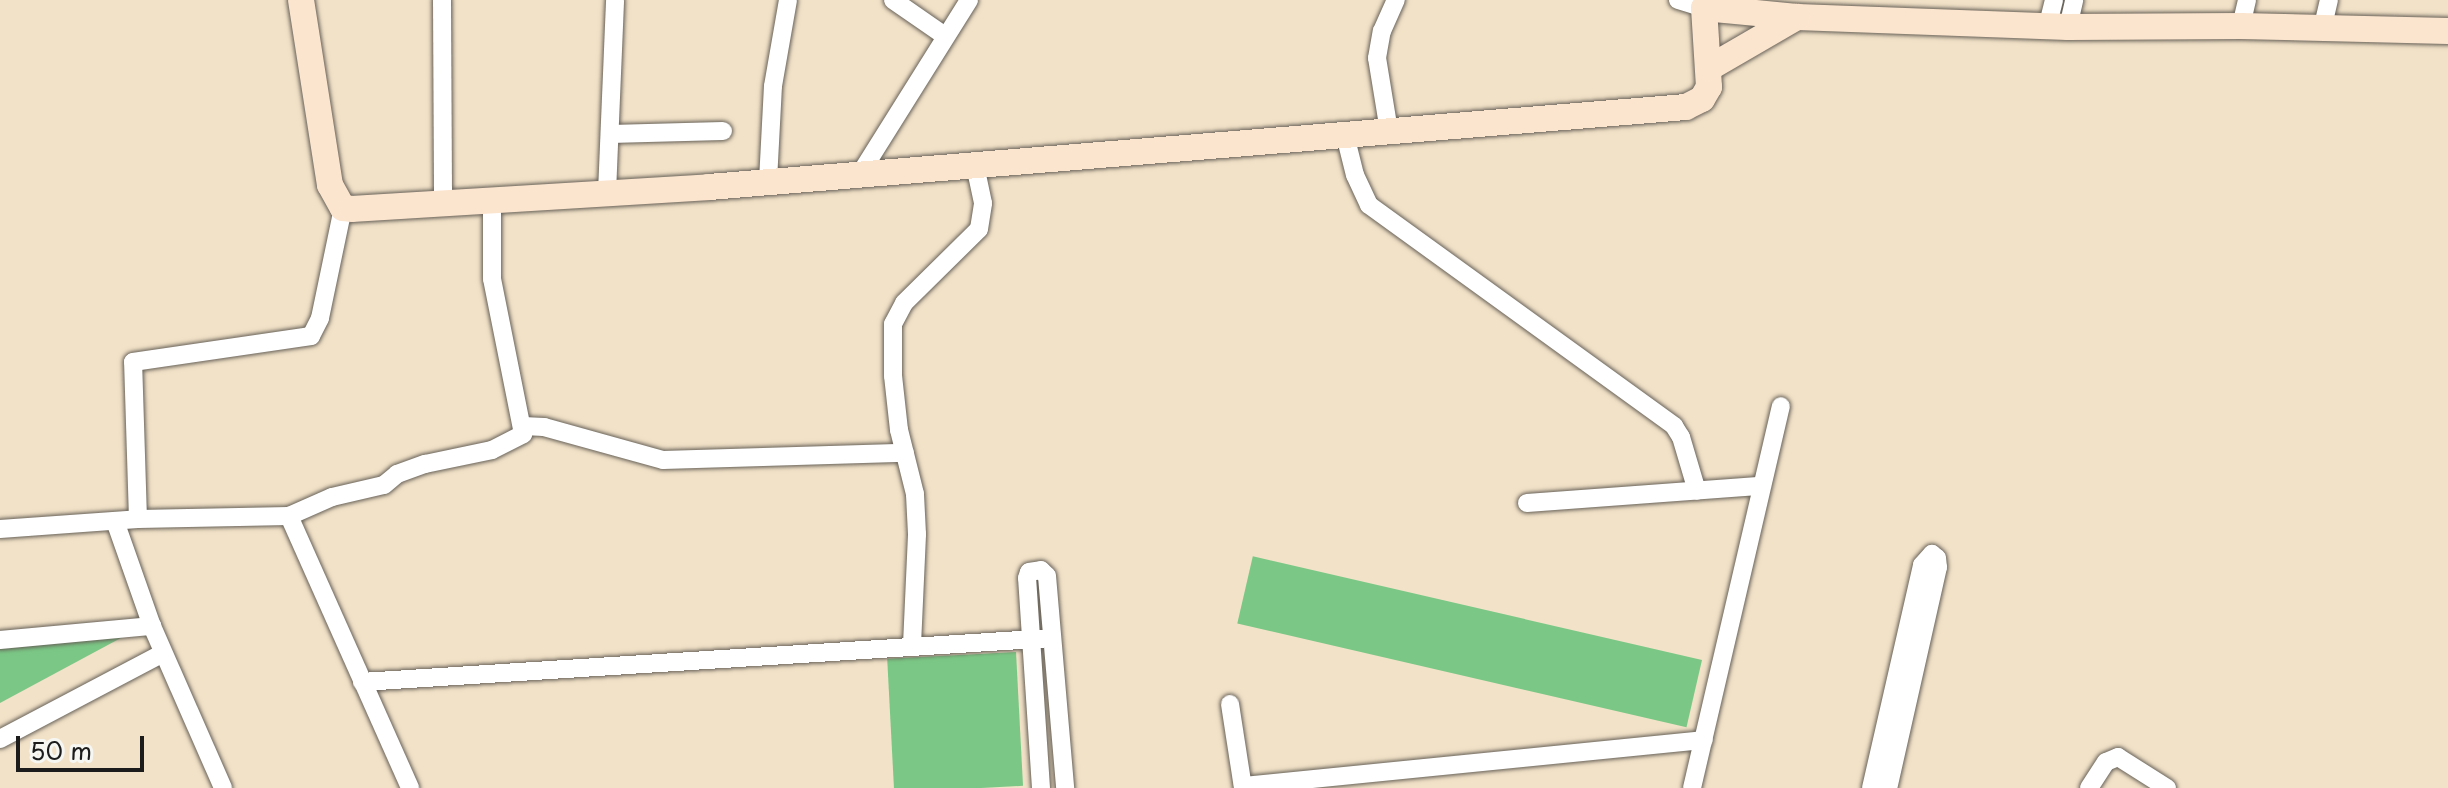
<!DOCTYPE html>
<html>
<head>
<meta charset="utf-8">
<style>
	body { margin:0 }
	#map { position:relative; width:2448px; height:788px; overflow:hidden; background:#f2e2c8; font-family:"Playpen Sans",sans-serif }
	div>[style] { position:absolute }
	.green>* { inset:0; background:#7bc886; transform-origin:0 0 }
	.roads { filter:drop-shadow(0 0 2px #676158) drop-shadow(0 0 2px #676158) }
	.street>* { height:18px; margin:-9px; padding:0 9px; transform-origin:9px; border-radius:9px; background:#fff }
	.secondary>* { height:26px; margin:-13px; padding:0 13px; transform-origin:13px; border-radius:13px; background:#fce5cf }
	span { translate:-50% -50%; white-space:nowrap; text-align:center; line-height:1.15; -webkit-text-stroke:6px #f6f6f2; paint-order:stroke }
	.scale { position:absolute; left:16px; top:736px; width:128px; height:36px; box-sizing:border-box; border:4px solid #1c1c1c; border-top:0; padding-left:10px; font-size:24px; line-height:28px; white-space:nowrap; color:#1c1c1c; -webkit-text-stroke:6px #f6f6f2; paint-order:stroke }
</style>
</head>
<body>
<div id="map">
	<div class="green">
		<div style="clip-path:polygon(132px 632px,0 703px,0 641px)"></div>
		<div style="left:1016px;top:652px;width:134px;height:129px;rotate:87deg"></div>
		<div style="left:1702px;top:660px;width:69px;height:461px;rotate:103deg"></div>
	</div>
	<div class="roads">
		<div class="street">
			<div style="left:442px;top:0;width:203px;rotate:89.7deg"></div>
			<div style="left:893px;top:0;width:63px;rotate:34.7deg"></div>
			<div style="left:1678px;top:0;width:27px;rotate:17deg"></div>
			<div style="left:1704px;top:8px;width:8px;rotate:-97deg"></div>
			<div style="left:2048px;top:24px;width:25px;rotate:-76deg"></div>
			<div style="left:2241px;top:26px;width:27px;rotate:-77deg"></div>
			<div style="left:2068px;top:27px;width:28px;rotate:-77deg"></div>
			<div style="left:2322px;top:30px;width:31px;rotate:-77deg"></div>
			<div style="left:1389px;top:131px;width:74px;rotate:-99.3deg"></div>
			<div style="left:1377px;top:58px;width:27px;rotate:-80deg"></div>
			<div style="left:1382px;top:31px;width:34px;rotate:-66deg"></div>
			<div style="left:610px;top:134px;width:113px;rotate:-1.5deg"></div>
			<div style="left:1345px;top:135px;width:41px;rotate:76deg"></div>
			<div style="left:1355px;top:175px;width:33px;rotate:65deg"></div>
			<div style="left:1369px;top:205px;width:377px;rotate:35.9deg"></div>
			<div style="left:1674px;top:426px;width:13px;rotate:58deg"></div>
			<div style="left:1681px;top:437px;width:56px;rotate:73.5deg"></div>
			<div style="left:860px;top:174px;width:205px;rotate:-57.9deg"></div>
			<div style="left:768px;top:181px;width:95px;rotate:-87deg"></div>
			<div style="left:773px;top:86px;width:87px;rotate:-80.1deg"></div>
			<div style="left:607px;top:193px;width:193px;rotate:-87.6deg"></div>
			<div style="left:523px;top:426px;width:21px;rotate:3deg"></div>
			<div style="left:544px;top:427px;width:123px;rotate:15.5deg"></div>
			<div style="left:663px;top:460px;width:242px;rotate:-1.7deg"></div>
			<div style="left:1527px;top:503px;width:235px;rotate:-4.2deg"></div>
			<div style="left:289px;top:516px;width:47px;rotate:-23.8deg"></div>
			<div style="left:332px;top:497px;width:53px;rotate:-13deg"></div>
			<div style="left:384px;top:485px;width:17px;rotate:-40deg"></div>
			<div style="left:397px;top:474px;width:30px;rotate:-20deg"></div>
			<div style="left:425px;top:464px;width:68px;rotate:-11.8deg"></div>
			<div style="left:492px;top:450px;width:35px;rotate:-27deg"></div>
			<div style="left:523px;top:434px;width:158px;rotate:-101.3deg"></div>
			<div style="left:492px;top:279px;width:80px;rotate:-90deg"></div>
			<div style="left:138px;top:519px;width:157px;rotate:-91.8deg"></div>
			<div style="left:133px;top:362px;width:180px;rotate:-8.3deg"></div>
			<div style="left:311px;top:336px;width:20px;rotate:-63deg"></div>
			<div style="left:320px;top:318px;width:112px;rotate:-78.2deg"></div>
			<div style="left:115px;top:521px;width:111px;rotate:70.6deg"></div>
			<div style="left:152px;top:626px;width:177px;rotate:66.3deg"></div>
			<div style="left:0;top:529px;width:138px;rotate:-4.1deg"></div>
			<div style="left:138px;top:519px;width:151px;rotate:-1.1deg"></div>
			<div style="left:289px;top:516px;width:298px;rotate:66deg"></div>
			<div style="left:0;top:640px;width:153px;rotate:-5.3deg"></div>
			<div style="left:912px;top:645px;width:111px;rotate:-87.4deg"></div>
			<div style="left:917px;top:534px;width:40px;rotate:-92.9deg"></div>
			<div style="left:915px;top:494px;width:66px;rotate:-104deg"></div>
			<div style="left:899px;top:430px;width:54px;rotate:-96.3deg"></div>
			<div style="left:893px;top:376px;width:52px;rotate:-90deg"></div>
			<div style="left:893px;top:324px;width:24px;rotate:-62deg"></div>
			<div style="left:904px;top:303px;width:105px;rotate:-44.6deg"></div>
			<div style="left:979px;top:229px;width:26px;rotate:-81deg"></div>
			<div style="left:983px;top:203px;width:39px;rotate:-102deg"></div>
			<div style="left:362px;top:682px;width:691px;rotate:-3.65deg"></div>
			<div style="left:1230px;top:704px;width:85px;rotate:81.2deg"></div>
			<div style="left:0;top:739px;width:184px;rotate:-27.8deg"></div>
			<div style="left:1243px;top:786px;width:463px;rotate:-5.7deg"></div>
			<div style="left:1041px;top:788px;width:210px;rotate:-93.8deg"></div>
			<div style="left:1027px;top:578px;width:6px;rotate:-72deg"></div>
			<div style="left:1029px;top:572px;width:12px;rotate:-9deg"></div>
			<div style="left:1041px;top:570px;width:8px;rotate:45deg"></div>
			<div style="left:1047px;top:576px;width:213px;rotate:85.1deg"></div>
			<div style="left:1692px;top:788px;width:392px;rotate:-76.9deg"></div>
			<div style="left:1871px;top:788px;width:229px;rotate:-77.1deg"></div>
			<div style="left:1922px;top:565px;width:15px;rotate:-48deg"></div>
			<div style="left:1932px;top:554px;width:6px;rotate:39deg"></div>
			<div style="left:1937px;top:558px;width:9px;rotate:84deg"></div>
			<div style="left:1938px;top:567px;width:227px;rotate:102.7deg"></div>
			<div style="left:2089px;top:788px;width:31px;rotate:-57deg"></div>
			<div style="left:2106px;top:762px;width:13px;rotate:-23deg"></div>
			<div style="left:2118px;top:757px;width:58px;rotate:32.3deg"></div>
		</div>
		<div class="secondary">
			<div style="left:301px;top:0;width:187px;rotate:81.1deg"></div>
			<div style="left:330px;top:185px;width:26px;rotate:61deg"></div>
			<div style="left:343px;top:208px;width:9px;rotate:6deg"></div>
			<div style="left:352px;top:209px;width:358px;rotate:-3.5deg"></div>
			<div style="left:709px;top:187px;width:980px;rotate:-4.68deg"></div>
			<div style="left:1686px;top:107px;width:18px;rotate:-27deg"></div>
			<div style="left:1702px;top:99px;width:14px;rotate:-60deg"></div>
			<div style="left:1709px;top:87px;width:79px;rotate:-93.6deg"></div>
			<div style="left:1704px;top:8px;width:93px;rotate:5.5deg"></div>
			<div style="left:1797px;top:17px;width:271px;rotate:2.1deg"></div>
			<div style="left:2068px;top:27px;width:173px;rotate:-0.3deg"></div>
			<div style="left:2241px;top:26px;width:207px;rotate:1.4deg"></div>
			<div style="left:1709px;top:68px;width:102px;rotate:-30.1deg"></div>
		</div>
	</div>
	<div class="scale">50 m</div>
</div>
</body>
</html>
